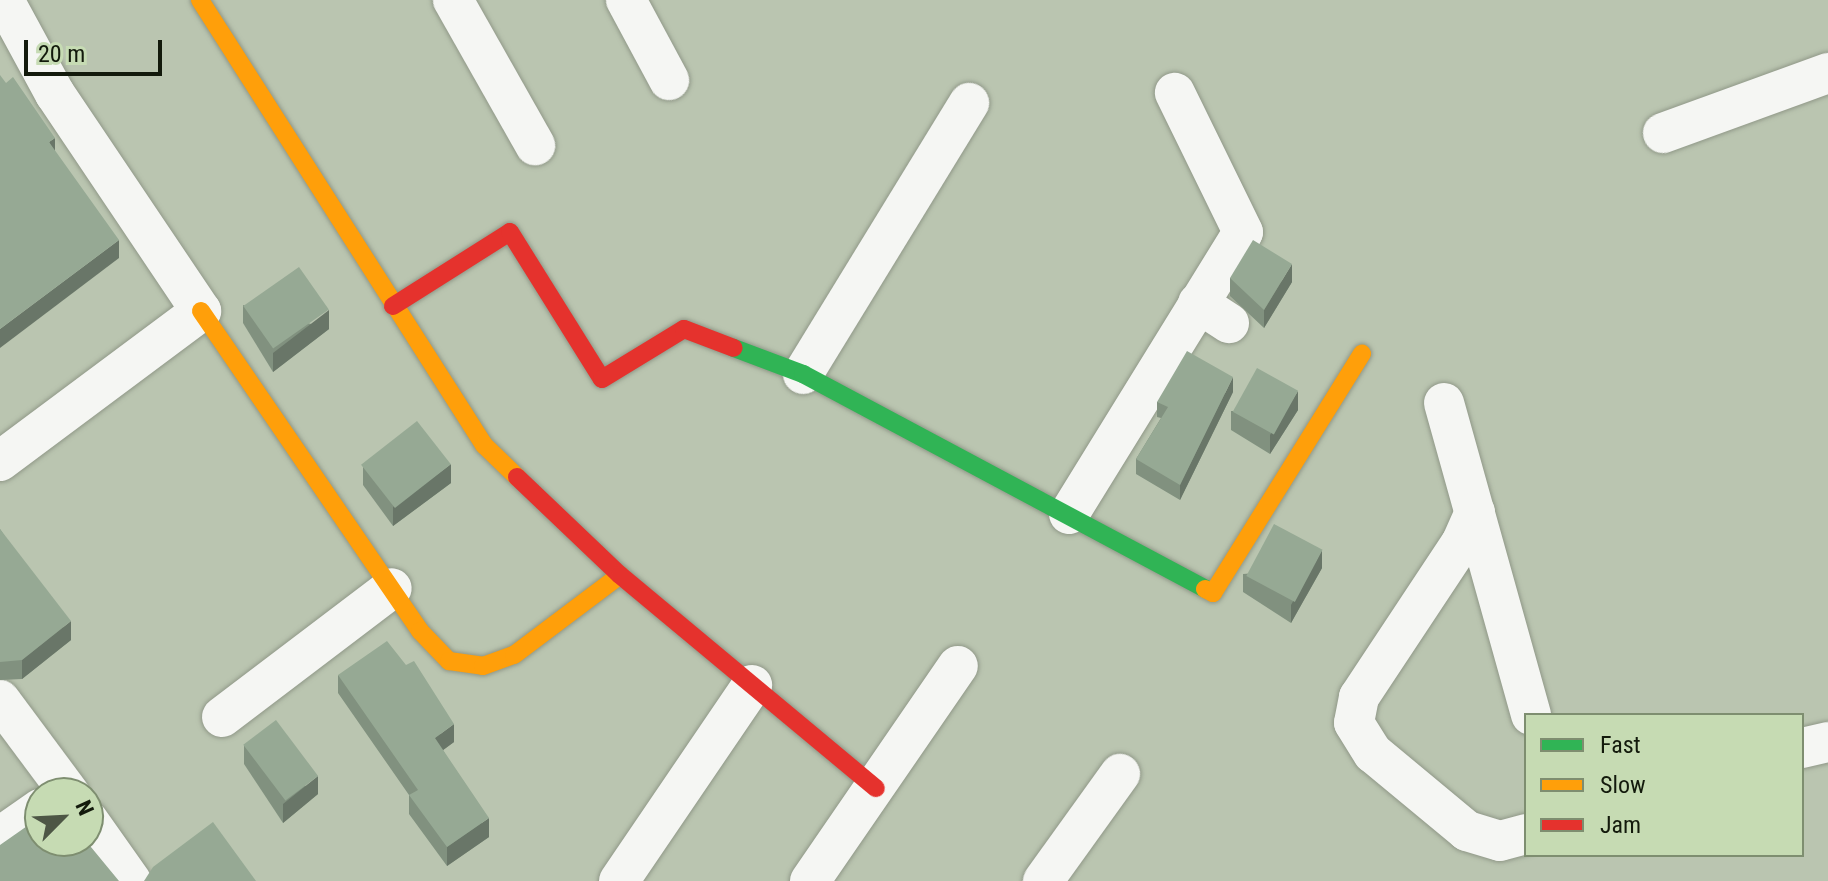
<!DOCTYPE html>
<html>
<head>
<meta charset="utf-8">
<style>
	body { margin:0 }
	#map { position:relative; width:1828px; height:881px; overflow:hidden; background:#bac5b0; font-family:"Roboto Condensed",sans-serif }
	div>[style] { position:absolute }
	.roads { filter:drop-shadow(0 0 2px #909888) drop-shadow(0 0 2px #909888) }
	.street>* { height:40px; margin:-20px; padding:0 20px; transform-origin:20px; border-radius:20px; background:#f5f6f3 }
	.fast>* { height:18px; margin:-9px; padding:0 9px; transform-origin:9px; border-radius:9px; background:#30b455 }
	.slow>* { height:18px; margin:-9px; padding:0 9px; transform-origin:9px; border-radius:9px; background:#ff9f0a }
	.jam>* { height:18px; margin:-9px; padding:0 9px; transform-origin:9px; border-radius:9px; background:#e5322d }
	.wall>* { inset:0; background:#81917f }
	.shaded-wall>* { inset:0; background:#697668 }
	.building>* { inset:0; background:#96a994; transform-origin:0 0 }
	span { translate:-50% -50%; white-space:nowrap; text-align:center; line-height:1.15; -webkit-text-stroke:6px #c6dbb3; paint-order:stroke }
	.legend { position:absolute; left:1524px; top:713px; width:280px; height:144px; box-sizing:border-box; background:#c6dbb3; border:2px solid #7e8e70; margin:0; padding:10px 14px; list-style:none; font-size:24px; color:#131a0c }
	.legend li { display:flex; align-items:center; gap:16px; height:40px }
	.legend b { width:40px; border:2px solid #7e8e70 }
	.north { position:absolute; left:24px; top:777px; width:80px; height:80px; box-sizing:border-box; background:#c6dbb3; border:2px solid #7e8e70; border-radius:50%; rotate:66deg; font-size:22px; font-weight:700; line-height:32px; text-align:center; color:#131a0c }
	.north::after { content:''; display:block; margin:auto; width:28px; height:36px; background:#4d5645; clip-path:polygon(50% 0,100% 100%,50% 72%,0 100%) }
	.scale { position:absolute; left:24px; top:40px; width:138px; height:36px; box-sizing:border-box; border:4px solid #131a0c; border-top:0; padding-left:10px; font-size:24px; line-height:28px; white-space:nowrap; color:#131a0c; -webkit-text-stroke:6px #c6dbb3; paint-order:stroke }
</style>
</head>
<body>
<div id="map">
	<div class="roads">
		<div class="street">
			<div style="left:453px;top:0;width:167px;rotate:60.5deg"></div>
			<div style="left:626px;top:0;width:91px;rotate:61.7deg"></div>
			<div style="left:1663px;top:133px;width:176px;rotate:-20deg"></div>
			<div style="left:1198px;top:303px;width:37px;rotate:33deg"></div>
			<div style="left:803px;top:374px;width:318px;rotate:-58.5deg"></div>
			<div style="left:1444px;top:403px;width:324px;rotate:74.4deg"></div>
			<div style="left:0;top:461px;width:251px;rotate:-36.7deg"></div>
			<div style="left:201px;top:311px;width:262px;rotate:-123.9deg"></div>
			<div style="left:55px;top:94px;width:107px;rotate:-118.5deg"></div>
			<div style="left:1475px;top:512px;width:34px;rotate:114deg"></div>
			<div style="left:1461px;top:543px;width:185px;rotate:123.5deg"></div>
			<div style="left:1359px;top:697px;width:26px;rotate:101deg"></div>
			<div style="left:1354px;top:723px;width:36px;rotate:58deg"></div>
			<div style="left:1373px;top:753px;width:122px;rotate:39.7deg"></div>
			<div style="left:1467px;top:831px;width:34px;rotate:17deg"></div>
			<div style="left:1500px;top:841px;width:27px;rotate:-15deg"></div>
			<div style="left:1069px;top:514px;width:331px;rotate:-58.3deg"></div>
			<div style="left:1243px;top:232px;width:155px;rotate:-116.1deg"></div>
			<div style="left:0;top:700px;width:116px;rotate:53.4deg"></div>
			<div style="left:222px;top:717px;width:213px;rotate:-37.2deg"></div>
			<div style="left:1802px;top:748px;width:27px;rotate:-13deg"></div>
			<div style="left:88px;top:820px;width:75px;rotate:54.8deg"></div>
			<div style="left:0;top:837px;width:49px;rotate:-35deg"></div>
			<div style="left:619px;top:881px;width:237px;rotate:-55.8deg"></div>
			<div style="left:810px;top:881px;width:261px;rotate:-55.5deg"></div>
			<div style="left:1043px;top:881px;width:132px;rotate:-54.3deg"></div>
		</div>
		<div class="fast">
			<div style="left:734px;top:348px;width:74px;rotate:20.6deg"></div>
			<div style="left:803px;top:374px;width:456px;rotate:28.1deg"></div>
		</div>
		<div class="slow">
			<div style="left:200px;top:0;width:528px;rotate:57.45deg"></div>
			<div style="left:484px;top:445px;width:46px;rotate:44.1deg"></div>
			<div style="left:201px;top:311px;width:388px;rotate:55.6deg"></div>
			<div style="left:420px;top:631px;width:42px;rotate:46deg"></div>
			<div style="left:449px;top:661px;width:34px;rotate:8deg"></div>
			<div style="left:483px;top:666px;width:33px;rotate:-20deg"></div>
			<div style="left:514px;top:655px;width:133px;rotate:-37deg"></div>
			<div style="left:1205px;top:589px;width:9px;rotate:27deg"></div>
			<div style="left:1213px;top:593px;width:282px;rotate:-58.1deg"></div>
		</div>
		<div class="jam">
			<div style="left:393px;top:306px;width:138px;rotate:-32.3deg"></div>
			<div style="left:510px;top:232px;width:173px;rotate:58deg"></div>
			<div style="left:602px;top:379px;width:96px;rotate:-31.4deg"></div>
			<div style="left:684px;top:329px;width:53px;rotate:20.8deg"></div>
			<div style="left:517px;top:477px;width:142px;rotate:43.6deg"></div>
			<div style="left:620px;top:575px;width:333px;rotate:39.8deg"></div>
		</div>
	</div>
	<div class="wall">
		<div style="clip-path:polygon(1230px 278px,1292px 282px,1264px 328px,1230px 296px)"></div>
		<div style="clip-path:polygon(243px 305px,329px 329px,273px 372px,243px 323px)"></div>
		<div style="clip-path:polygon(1233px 392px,1180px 500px,1136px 474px,1136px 459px,1161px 418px,1157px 417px,1157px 402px)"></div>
		<div style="clip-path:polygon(1298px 410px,1270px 454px,1231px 430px,1231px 411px)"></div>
		<div style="clip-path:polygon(363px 467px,451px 483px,393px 526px,363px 485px)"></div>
		<div style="clip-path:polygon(0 529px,71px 640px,22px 679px,0 680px)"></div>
		<div style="clip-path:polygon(1322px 568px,1291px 623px,1243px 592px,1243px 574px)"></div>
		<div style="clip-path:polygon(338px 675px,454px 742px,443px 750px,489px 837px,447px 866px,409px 814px,409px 795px,338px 693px)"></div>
		<div style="clip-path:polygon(244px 745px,318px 794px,283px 823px,244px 764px)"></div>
	</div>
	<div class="shaded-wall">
		<div style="clip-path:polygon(55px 138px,55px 156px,49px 142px)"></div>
		<div style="clip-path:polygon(119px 240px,119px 258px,0 348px,0 329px)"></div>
		<div style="clip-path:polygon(1292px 264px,1292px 282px,1264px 328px,1264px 310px)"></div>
		<div style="clip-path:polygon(329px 310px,329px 329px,273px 372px,273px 353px)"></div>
		<div style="clip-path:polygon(1233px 377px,1233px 392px,1180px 500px,1180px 485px)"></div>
		<div style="clip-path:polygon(1298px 391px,1298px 410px,1270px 454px,1270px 435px)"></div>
		<div style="clip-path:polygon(451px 464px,451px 483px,393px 526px,393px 507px)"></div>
		<div style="clip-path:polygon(1322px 550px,1322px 568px,1291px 623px,1291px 605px)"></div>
		<div style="clip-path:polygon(71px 621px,71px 640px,22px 679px,22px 660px)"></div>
		<div style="clip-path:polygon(454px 724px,454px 742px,435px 756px,435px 738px)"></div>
		<div style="clip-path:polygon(318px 776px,318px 794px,283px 823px,283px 804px)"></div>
		<div style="clip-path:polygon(489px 818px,489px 837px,447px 866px,447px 847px)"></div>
	</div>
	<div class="building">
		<div style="clip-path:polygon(0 75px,6px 83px,13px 77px,55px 138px,49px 142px,119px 240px,0 329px)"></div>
		<div style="clip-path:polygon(1253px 240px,1292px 264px,1264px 310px,1230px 278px)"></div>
		<div style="left:299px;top:267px;width:52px;height:68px;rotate:55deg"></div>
		<div style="clip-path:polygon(1187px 351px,1233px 377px,1180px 485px,1136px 459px,1168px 407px,1157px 402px)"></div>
		<div style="left:1257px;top:368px;width:47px;height:50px;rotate:29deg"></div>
		<div style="left:417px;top:421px;width:55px;height:71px;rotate:52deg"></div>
		<div style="left:1274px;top:524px;width:55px;height:59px;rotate:28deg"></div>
		<div style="clip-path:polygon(0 529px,71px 621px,22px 660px,0 662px)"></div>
		<div style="clip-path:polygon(387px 641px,406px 665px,414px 661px,454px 724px,435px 738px,489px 818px,447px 847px,409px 795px,418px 790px,338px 675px)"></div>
		<div style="left:276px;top:720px;width:70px;height:41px;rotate:53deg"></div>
		<div style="clip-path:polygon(40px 817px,40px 841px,86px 841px,119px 881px,0 881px,0 845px)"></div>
		<div style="clip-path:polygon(213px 822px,256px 881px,144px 881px,153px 867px)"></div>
	</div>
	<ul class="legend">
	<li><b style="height:10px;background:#30b455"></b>Fast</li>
	<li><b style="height:10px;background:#ff9f0a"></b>Slow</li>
	<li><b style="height:10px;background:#e5322d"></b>Jam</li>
	</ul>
	<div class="north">N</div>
	<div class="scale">20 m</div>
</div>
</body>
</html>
